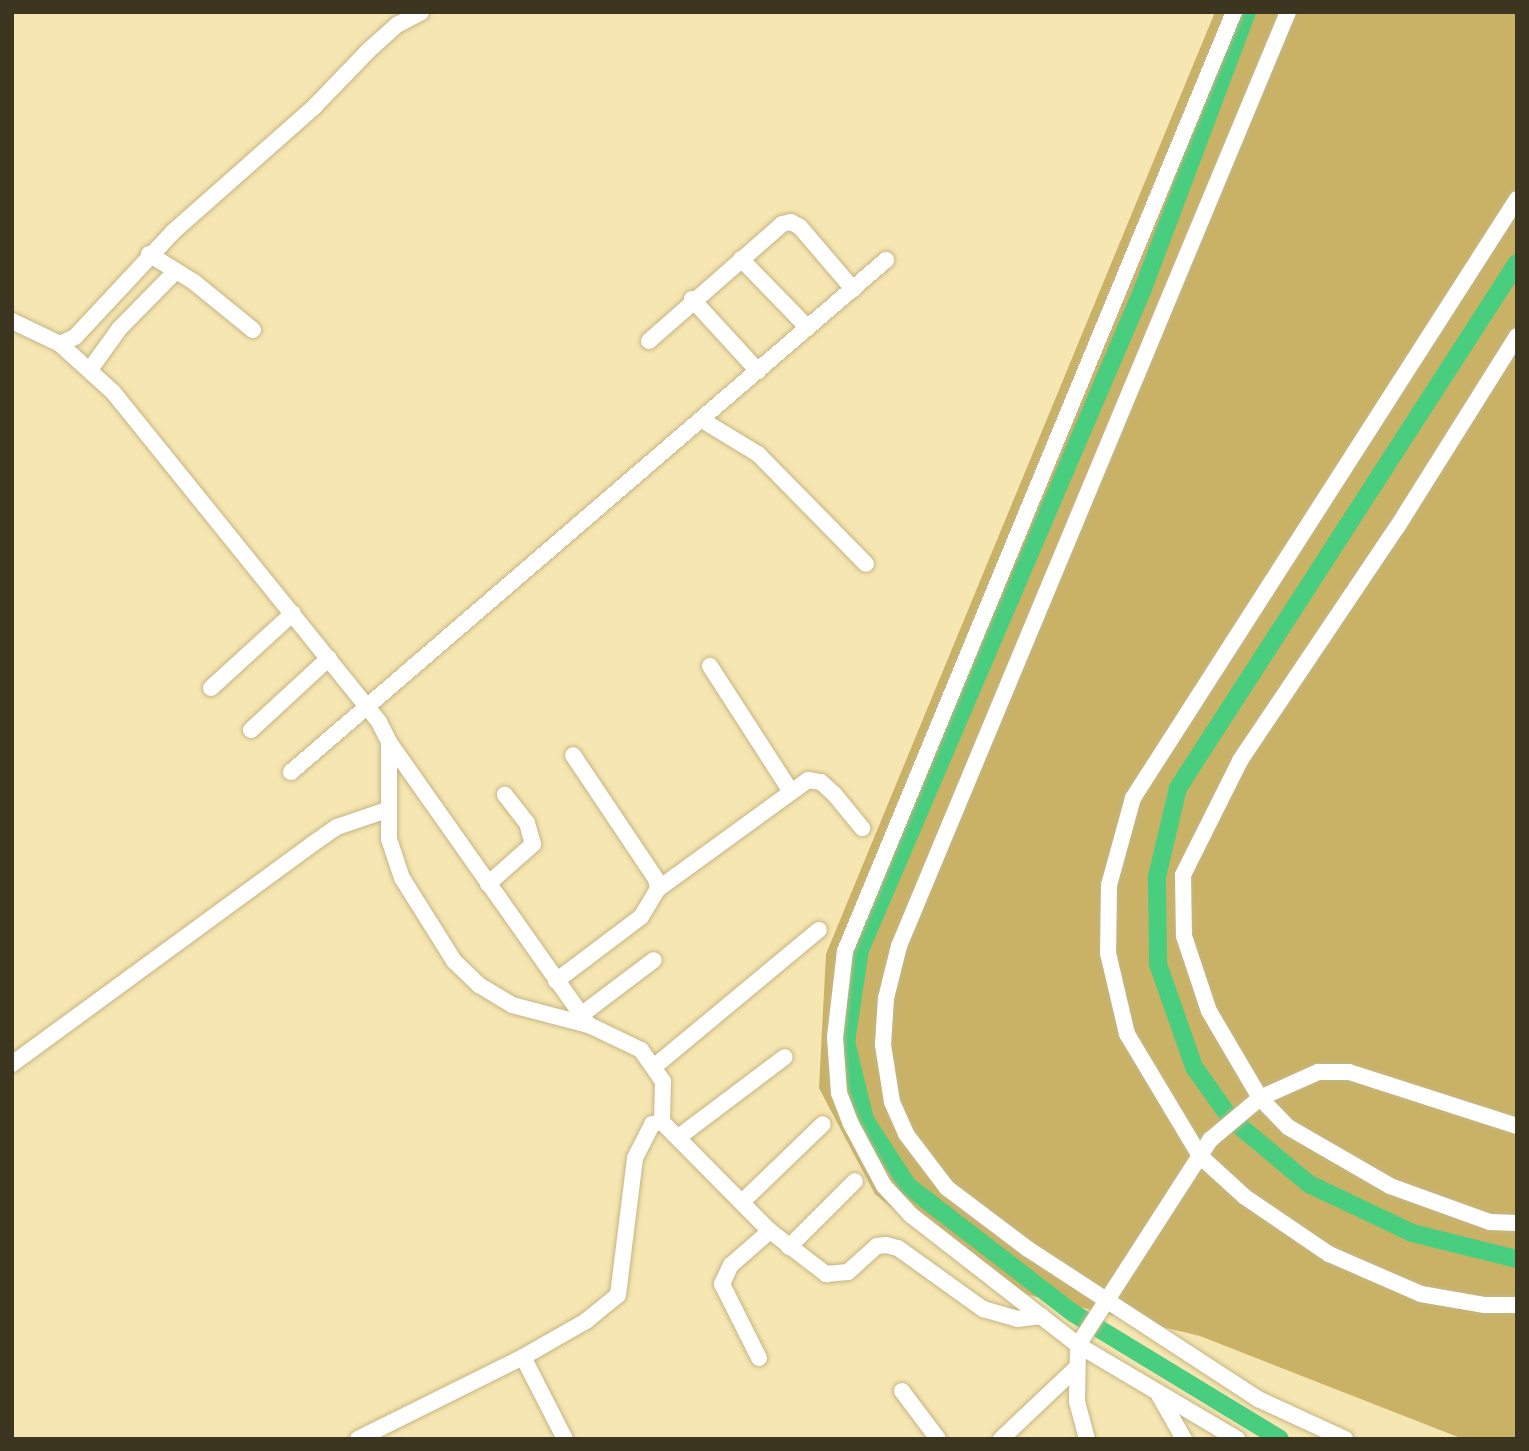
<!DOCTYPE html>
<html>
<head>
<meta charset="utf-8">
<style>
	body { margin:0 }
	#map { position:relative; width:1529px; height:1451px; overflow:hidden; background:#f6e6b2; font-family:"Exo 2",sans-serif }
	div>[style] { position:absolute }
	.green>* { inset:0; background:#c9b266 }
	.canal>* { height:18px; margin:-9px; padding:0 9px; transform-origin:9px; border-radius:9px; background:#49cd7e }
	.roads { filter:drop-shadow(0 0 2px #c5b583) drop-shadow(0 0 2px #c5b583) }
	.minor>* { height:16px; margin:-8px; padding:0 8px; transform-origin:8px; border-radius:8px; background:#fff }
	span { translate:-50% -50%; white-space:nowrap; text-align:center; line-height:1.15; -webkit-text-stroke:7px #fff; paint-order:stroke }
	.frame { position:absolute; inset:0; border:14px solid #3c3621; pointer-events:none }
</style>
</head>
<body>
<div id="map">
	<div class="green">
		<div style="clip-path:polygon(1215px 12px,1517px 12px,1517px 1439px,1463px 1439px,1200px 1336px,987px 1285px,875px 1194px,819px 1088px,826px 954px)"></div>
	</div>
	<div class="canal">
		<div style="left:1247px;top:12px;width:296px;rotate:110.6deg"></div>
		<div style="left:1143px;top:289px;width:719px;rotate:113.18deg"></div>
		<div style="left:860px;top:950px;width:93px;rotate:98.7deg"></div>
		<div style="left:846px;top:1042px;width:80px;rotate:76.3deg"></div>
		<div style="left:865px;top:1120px;width:79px;rotate:56.9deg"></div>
		<div style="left:908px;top:1186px;width:208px;rotate:37.6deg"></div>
		<div style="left:1073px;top:1313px;width:242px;rotate:31.3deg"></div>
		<div style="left:1517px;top:263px;width:625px;rotate:122.85deg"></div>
		<div style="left:1178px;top:788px;width:91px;rotate:103.3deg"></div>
		<div style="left:1157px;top:877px;width:87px;rotate:89.3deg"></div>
		<div style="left:1158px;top:964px;width:109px;rotate:70.7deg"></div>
		<div style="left:1194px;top:1067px;width:64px;rotate:54.6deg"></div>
		<div style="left:1231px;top:1119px;width:102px;rotate:39.8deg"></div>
		<div style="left:1309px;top:1184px;width:114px;rotate:25.4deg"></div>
		<div style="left:1412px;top:1233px;width:108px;rotate:13.9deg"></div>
	</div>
	<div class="roads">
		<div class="minor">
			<div style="left:1234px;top:12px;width:1016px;rotate:112.5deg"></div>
			<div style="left:845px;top:951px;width:87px;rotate:96.6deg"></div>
			<div style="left:835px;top:1037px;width:56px;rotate:85.9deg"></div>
			<div style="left:839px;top:1093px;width:33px;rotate:69deg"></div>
			<div style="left:851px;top:1124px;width:70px;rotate:62deg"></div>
			<div style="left:884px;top:1186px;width:40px;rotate:47deg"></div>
			<div style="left:911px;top:1215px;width:212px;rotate:37.9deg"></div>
			<div style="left:1078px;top:1345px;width:185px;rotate:30.6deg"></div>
			<div style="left:1288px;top:12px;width:1012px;rotate:112.61deg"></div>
			<div style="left:899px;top:946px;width:54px;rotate:104deg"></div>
			<div style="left:886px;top:998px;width:47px;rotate:93.7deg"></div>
			<div style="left:883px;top:1045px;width:58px;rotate:81deg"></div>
			<div style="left:892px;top:1102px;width:35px;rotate:66deg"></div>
			<div style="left:906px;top:1134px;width:68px;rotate:52.8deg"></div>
			<div style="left:947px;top:1188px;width:101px;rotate:37deg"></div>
			<div style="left:1028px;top:1249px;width:275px;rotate:33.1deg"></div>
			<div style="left:1258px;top:1399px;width:96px;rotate:24.7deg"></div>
			<div style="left:1517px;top:199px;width:712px;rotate:122.66deg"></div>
			<div style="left:1133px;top:798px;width:90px;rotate:105.4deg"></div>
			<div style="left:1109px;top:885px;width:68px;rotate:90.8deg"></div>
			<div style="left:1108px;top:953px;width:83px;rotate:76.8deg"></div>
			<div style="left:1127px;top:1034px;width:142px;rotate:59.1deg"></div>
			<div style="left:1200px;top:1156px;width:61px;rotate:42.3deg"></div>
			<div style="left:1245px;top:1197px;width:102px;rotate:34.2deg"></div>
			<div style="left:1329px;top:1254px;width:100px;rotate:23.5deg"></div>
			<div style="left:1421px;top:1294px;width:65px;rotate:9.8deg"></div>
			<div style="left:1485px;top:1305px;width:32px"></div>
			<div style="left:149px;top:254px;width:53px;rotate:31.9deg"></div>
			<div style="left:194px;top:282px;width:76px;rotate:39.1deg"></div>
			<div style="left:741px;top:259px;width:96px;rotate:45.8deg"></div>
			<div style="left:692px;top:299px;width:98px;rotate:47.5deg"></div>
			<div style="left:12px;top:321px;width:53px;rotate:25.6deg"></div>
			<div style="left:60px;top:344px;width:72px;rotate:42.2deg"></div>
			<div style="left:113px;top:392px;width:424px;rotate:51.1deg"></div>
			<div style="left:379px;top:722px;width:22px;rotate:63deg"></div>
			<div style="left:389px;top:742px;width:97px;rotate:90deg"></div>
			<div style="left:389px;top:839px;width:41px;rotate:71.6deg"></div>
			<div style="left:402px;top:878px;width:98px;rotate:57.9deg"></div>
			<div style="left:454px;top:961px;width:35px;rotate:44deg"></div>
			<div style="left:479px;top:985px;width:39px;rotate:31deg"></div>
			<div style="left:512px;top:1005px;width:80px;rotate:14.6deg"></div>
			<div style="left:589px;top:1025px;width:58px;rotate:25.7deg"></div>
			<div style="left:641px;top:1050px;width:38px;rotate:55deg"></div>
			<div style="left:663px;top:1081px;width:41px;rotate:91.4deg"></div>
			<div style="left:1517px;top:336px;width:226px;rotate:122.1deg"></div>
			<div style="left:1397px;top:527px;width:282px;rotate:123.9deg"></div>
			<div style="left:1240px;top:761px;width:127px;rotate:116.6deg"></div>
			<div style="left:1183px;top:875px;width:61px;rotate:89.1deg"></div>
			<div style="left:1184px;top:936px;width:79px;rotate:71.6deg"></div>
			<div style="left:1209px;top:1011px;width:101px;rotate:59.6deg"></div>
			<div style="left:1260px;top:1098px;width:40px;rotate:46deg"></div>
			<div style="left:1288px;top:1127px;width:118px;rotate:30deg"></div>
			<div style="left:1390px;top:1186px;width:106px;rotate:19.8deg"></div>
			<div style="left:1490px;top:1222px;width:27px;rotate:2deg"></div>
			<div style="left:649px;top:341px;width:177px;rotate:-41.3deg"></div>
			<div style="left:782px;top:224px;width:9px;rotate:-13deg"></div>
			<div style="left:791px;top:222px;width:10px;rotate:29deg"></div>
			<div style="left:800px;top:227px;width:82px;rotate:49.5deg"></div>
			<div style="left:60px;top:344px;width:17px;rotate:-25deg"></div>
			<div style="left:75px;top:337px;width:145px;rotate:-47deg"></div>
			<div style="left:174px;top:231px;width:187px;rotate:-41.5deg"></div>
			<div style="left:314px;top:107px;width:79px;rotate:-46deg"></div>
			<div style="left:369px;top:50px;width:38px;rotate:-42deg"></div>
			<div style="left:397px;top:25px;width:27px;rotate:-28deg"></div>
			<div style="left:91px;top:368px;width:49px;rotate:-54.1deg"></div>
			<div style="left:120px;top:328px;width:80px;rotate:-45.5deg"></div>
			<div style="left:702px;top:420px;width:66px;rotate:31.3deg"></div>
			<div style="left:758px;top:454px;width:154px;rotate:45.5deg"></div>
			<div style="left:710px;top:666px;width:148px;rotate:57.2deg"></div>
			<div style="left:211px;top:688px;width:111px;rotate:-42.4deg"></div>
			<div style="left:251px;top:730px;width:106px;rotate:-42.7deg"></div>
			<div style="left:389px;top:742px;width:347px;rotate:54.8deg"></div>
			<div style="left:291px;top:772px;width:785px;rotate:-40.71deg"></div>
			<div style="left:488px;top:884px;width:60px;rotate:-41.6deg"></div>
			<div style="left:533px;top:844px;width:22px;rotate:-106deg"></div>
			<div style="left:527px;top:823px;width:36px;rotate:-128deg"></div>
			<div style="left:658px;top:889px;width:185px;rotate:-36deg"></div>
			<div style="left:808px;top:780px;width:13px;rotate:9deg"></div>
			<div style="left:821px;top:782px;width:19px;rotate:43deg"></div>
			<div style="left:835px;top:795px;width:43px;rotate:50.7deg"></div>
			<div style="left:556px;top:981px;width:106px;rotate:-37deg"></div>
			<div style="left:641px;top:917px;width:33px;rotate:-59deg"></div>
			<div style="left:658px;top:889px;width:10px;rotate:-101deg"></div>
			<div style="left:656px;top:879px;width:149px;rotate:-123.8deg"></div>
			<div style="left:581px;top:1015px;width:91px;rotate:-37deg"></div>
			<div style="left:12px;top:1064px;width:371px;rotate:-36.2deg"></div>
			<div style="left:311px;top:845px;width:32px;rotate:-35deg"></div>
			<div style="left:337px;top:827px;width:53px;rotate:-18.8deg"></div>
			<div style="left:655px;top:1066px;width:213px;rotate:-39.7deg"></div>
			<div style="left:680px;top:1136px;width:131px;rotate:-37deg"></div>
			<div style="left:742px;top:1202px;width:112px;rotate:-43.9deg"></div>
			<div style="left:789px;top:1247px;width:93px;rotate:-45deg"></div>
			<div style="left:523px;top:1357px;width:92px;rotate:62.9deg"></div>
			<div style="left:759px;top:1358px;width:83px;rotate:-116.6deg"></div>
			<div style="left:722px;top:1284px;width:21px;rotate:-65deg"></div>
			<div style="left:731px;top:1265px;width:52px;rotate:-41.1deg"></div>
			<div style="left:902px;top:1391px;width:60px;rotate:53.1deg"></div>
			<div style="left:1159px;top:1395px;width:51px;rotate:60.4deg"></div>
			<div style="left:358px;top:1439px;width:184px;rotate:-26.4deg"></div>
			<div style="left:523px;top:1357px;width:73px;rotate:-29.7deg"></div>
			<div style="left:586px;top:1321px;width:41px;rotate:-39.1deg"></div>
			<div style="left:618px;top:1295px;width:138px;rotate:-82.9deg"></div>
			<div style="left:635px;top:1158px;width:38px;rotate:-63deg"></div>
			<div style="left:652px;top:1124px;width:10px;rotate:-11deg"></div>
			<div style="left:662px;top:1122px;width:153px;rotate:45.3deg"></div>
			<div style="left:770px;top:1231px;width:71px;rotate:37.5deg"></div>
			<div style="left:826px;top:1274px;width:22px;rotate:-5deg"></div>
			<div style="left:848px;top:1272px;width:39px;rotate:-42deg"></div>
			<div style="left:877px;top:1246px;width:9px;rotate:-6deg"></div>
			<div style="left:886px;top:1245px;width:12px;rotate:14deg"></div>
			<div style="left:898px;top:1248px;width:105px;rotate:35.7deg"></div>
			<div style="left:983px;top:1309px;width:35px;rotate:16deg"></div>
			<div style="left:1017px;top:1319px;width:25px;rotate:-7deg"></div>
			<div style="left:1001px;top:1439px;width:103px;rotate:-43.4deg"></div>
			<div style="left:1087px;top:1439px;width:38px;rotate:-105deg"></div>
			<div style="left:1077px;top:1402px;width:57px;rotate:-89deg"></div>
			<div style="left:1078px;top:1345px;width:244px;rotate:-57.2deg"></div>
			<div style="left:1210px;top:1140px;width:65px;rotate:-40deg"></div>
			<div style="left:1260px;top:1098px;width:64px;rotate:-24.1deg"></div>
			<div style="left:1318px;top:1072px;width:31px"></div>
			<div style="left:1349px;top:1072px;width:176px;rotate:17.8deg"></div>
		</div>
	</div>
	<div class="frame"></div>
</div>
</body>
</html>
